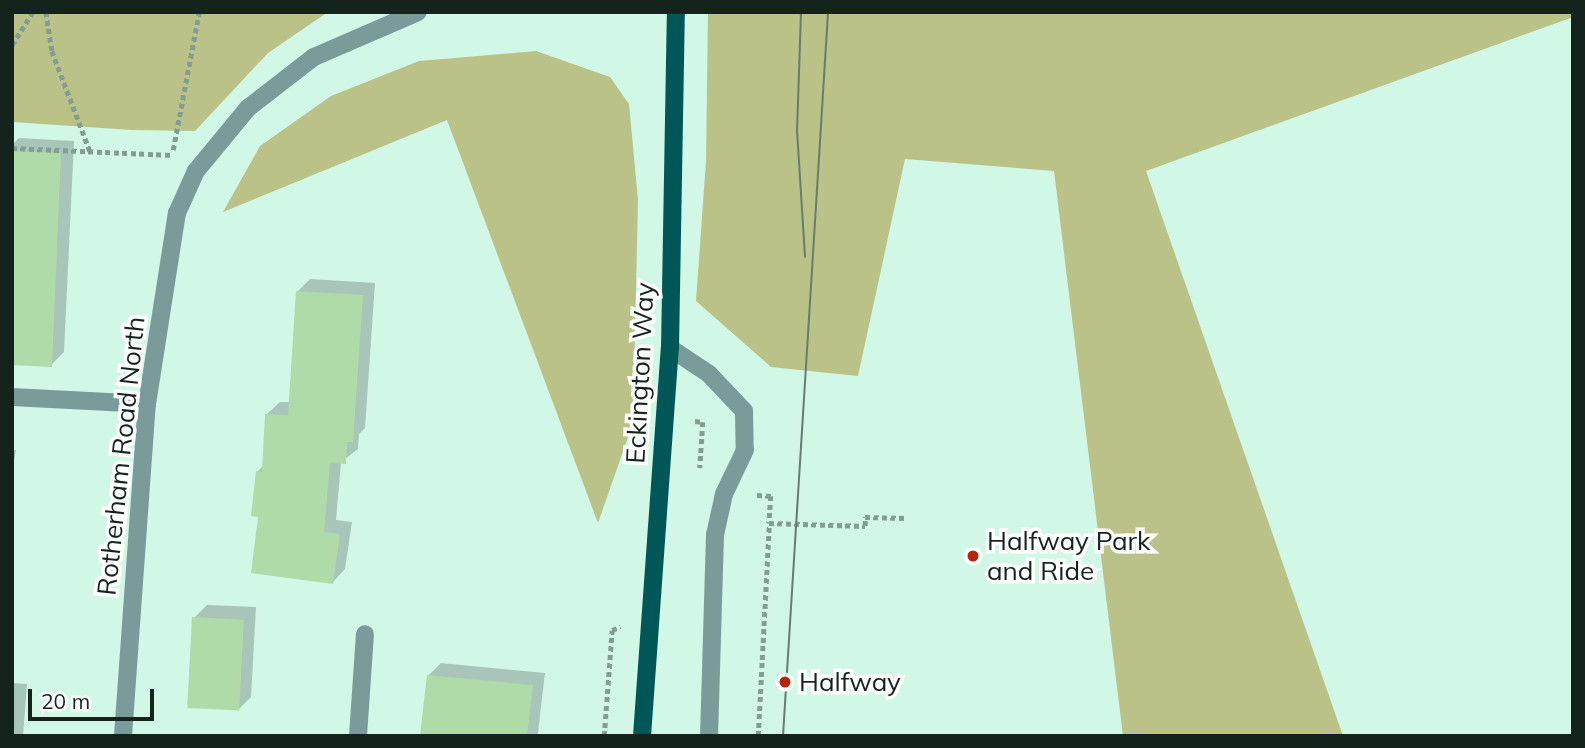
<!DOCTYPE html>
<html>
<head>
<meta charset="utf-8">
<style>
	body { margin:0 }
	#map { position:relative; width:1585px; height:748px; overflow:hidden; background:#d1f7e7; font-family:Mulish,sans-serif }
	div>[style] { position:absolute }
	.green>* { inset:0; background:#bac287 }
	.shadow>* { inset:0; background:#0003 }
	.building>* { inset:0; background:#afdba8; transform-origin:0 0 }
	.path>* { height:4.5px; margin-top:-2.25px; transform-origin:0; background:repeating-linear-gradient(90deg,#829e92 0 5px,transparent 0 8.5px) }
	.minor>* { height:18px; margin:-9px; padding:0 9px; transform-origin:9px; border-radius:9px; background:#799b9a }
	.major>* { height:18px; margin:-9px; padding:0 9px; transform-origin:9px; border-radius:9px; background:#015757 }
	.tram>* { height:2px; margin:-1px; padding:0 1px; transform-origin:1px; border-radius:1px; background:#657d73 }
	.dots>* { width:19px; height:19px; translate:-50% -50%; box-sizing:border-box; border:4px solid #fff; border-radius:50% }
	span { translate:-50% -50%; white-space:nowrap; text-align:center; line-height:1.15; -webkit-text-stroke:7px #fff; paint-order:stroke }
	.street-label { font-size:26px; color:#15231d }
	.poi-label { font-size:26px; color:#15231d }
	.left { translate:0 -50%; text-align:left }
	.frame { position:absolute; inset:0; border:14px solid #15231d; pointer-events:none }
	.scale { position:absolute; left:28px; top:689px; width:126px; height:32px; box-sizing:border-box; border:4px solid #15231d; border-top:0; padding-left:9px; font-size:21px; line-height:24px; white-space:nowrap; color:#15231d; -webkit-text-stroke:5px #fff; paint-order:stroke }
</style>
</head>
<body>
<div id="map">
	<div class="green">
		<div style="clip-path:polygon(12px 12px,328px 12px,268px 53px,195px 131px,132px 130px,12px 122px)"></div>
		<div style="clip-path:polygon(708px 12px,1573px 12px,1573px 17px,1146px 171px,1343px 736px,1123px 736px,1054px 171px,905px 159px,858px 376px,771px 367px,696px 301px,706px 161px)"></div>
		<div style="clip-path:polygon(536px 51px,610px 77px,629px 104px,638px 200px,633px 423px,598px 523px,447px 120px,223px 212px,260px 146px,331px 96px,419px 61px)"></div>
	</div>
	<div class="shadow">
		<div style="clip-path:polygon(19px 138px,74px 141px,64px 352px,51px 365px,12px 363px,12px 145px)"></div>
		<div style="clip-path:polygon(310px 279px,375px 283px,365px 428px,359px 434px,358px 449px,341px 462px,336px 520px,352px 522px,345px 569px,333px 582px,260px 515px,257px 472px,264px 465px,267px 414px,280px 402px,291px 402px,298px 291px)"></div>
		<div style="clip-path:polygon(12px 450px,16px 450px,12px 471px)"></div>
		<div style="clip-path:polygon(207px 605px,256px 607px,251px 697px,238px 710px,194px 618px)"></div>
		<div style="clip-path:polygon(441px 663px,545px 673px,538px 733px,536px 736px,431px 736px,429px 675px)"></div>
		<div style="clip-path:polygon(12px 683px,27px 684px,23px 736px,12px 736px)"></div>
	</div>
	<div class="building">
		<div style="clip-path:polygon(12px 151px,61px 153px,52px 367px,12px 365px)"></div>
		<div style="clip-path:polygon(296px 291px,363px 295px,353px 442px,347px 442px,346px 464px,330px 463px,324px 532px,340px 534px,333px 584px,251px 573px,258px 517px,251px 516px,256px 471px,262px 472px,265px 414px,288px 415px)"></div>
		<div style="left:192px;top:617px;width:52px;height:91px;rotate:3deg"></div>
		<div style="clip-path:polygon(427px 675px,533px 685px,527px 736px,420px 736px)"></div>
	</div>
	<div class="path">
		<div style="left:46px;top:12px;width:39px;rotate:81deg"></div>
		<div style="left:52px;top:51px;width:107px;rotate:69.2deg"></div>
		<div style="left:12px;top:45px;width:39px;rotate:-58deg"></div>
		<div style="left:12px;top:148px;width:160px;rotate:2.5deg"></div>
		<div style="left:173px;top:150px;width:140px;rotate:-79.3deg"></div>
		<div style="left:695px;top:421px;width:8px;rotate:7deg"></div>
		<div style="left:703px;top:422px;width:46px;rotate:93.7deg"></div>
		<div style="left:757px;top:495px;width:14px;rotate:4deg"></div>
		<div style="left:771px;top:496px;width:27px;rotate:94deg"></div>
		<div style="left:769px;top:523px;width:96px;rotate:1.8deg"></div>
		<div style="left:865px;top:526px;width:9px;rotate:-90deg"></div>
		<div style="left:865px;top:517px;width:40px;rotate:1.4deg"></div>
		<div style="left:604px;top:736px;width:106px;rotate:-85.7deg"></div>
		<div style="left:612px;top:630px;width:9px;rotate:-21deg"></div>
		<div style="left:758px;top:736px;width:213px;rotate:-87deg"></div>
	</div>
	<div class="minor">
		<div style="left:670px;top:348px;width:47px;rotate:33.7deg"></div>
		<div style="left:709px;top:374px;width:51px;rotate:46.6deg"></div>
		<div style="left:744px;top:411px;width:39px;rotate:89deg"></div>
		<div style="left:745px;top:450px;width:49px;rotate:115.5deg"></div>
		<div style="left:724px;top:494px;width:42px;rotate:102.4deg"></div>
		<div style="left:715px;top:535px;width:201px;rotate:91.7deg"></div>
		<div style="left:12px;top:397px;width:135px;rotate:3deg"></div>
		<div style="left:123px;top:736px;width:333px;rotate:-85.9deg"></div>
		<div style="left:147px;top:404px;width:193px;rotate:-81.1deg"></div>
		<div style="left:177px;top:213px;width:46px;rotate:-65.7deg"></div>
		<div style="left:196px;top:171px;width:82px;rotate:-50.5deg"></div>
		<div style="left:248px;top:108px;width:83px;rotate:-37.7deg"></div>
		<div style="left:314px;top:57px;width:113px;rotate:-23.4deg"></div>
		<div style="left:358px;top:736px;width:102px;rotate:-86.1deg"></div>
	</div>
	<div class="major">
		<div style="left:642px;top:736px;width:389px;rotate:-85.9deg"></div>
		<div style="left:670px;top:348px;width:336px;rotate:-89deg"></div>
	</div>
	<div class="tram">
		<div style="left:801px;top:12px;width:118px;rotate:91.9deg"></div>
		<div style="left:797px;top:130px;width:127px;rotate:86.4deg"></div>
		<div style="left:783px;top:736px;width:725px;rotate:-86.44deg"></div>
	</div>
	<div class="dots">
		<div style="left:973px;top:556px;background:#b42809"></div>
		<div style="left:785px;top:682px;background:#b42809"></div>
	</div>
	<div class="street-label">
		<span style="left:640px;top:373px;rotate:-87deg">Eckington Way</span>
		<span style="left:121px;top:456px;rotate:-84deg">Rotherham Road North</span>
	</div>
	<div class="poi-label">
		<span class="left" style="left:987px;top:556px">Halfway Park<br>and Ride</span>
		<span class="left" style="left:799px;top:682px">Halfway</span>
	</div>
	<div class="frame"></div>
	<div class="scale">20 m</div>
</div>
</body>
</html>
